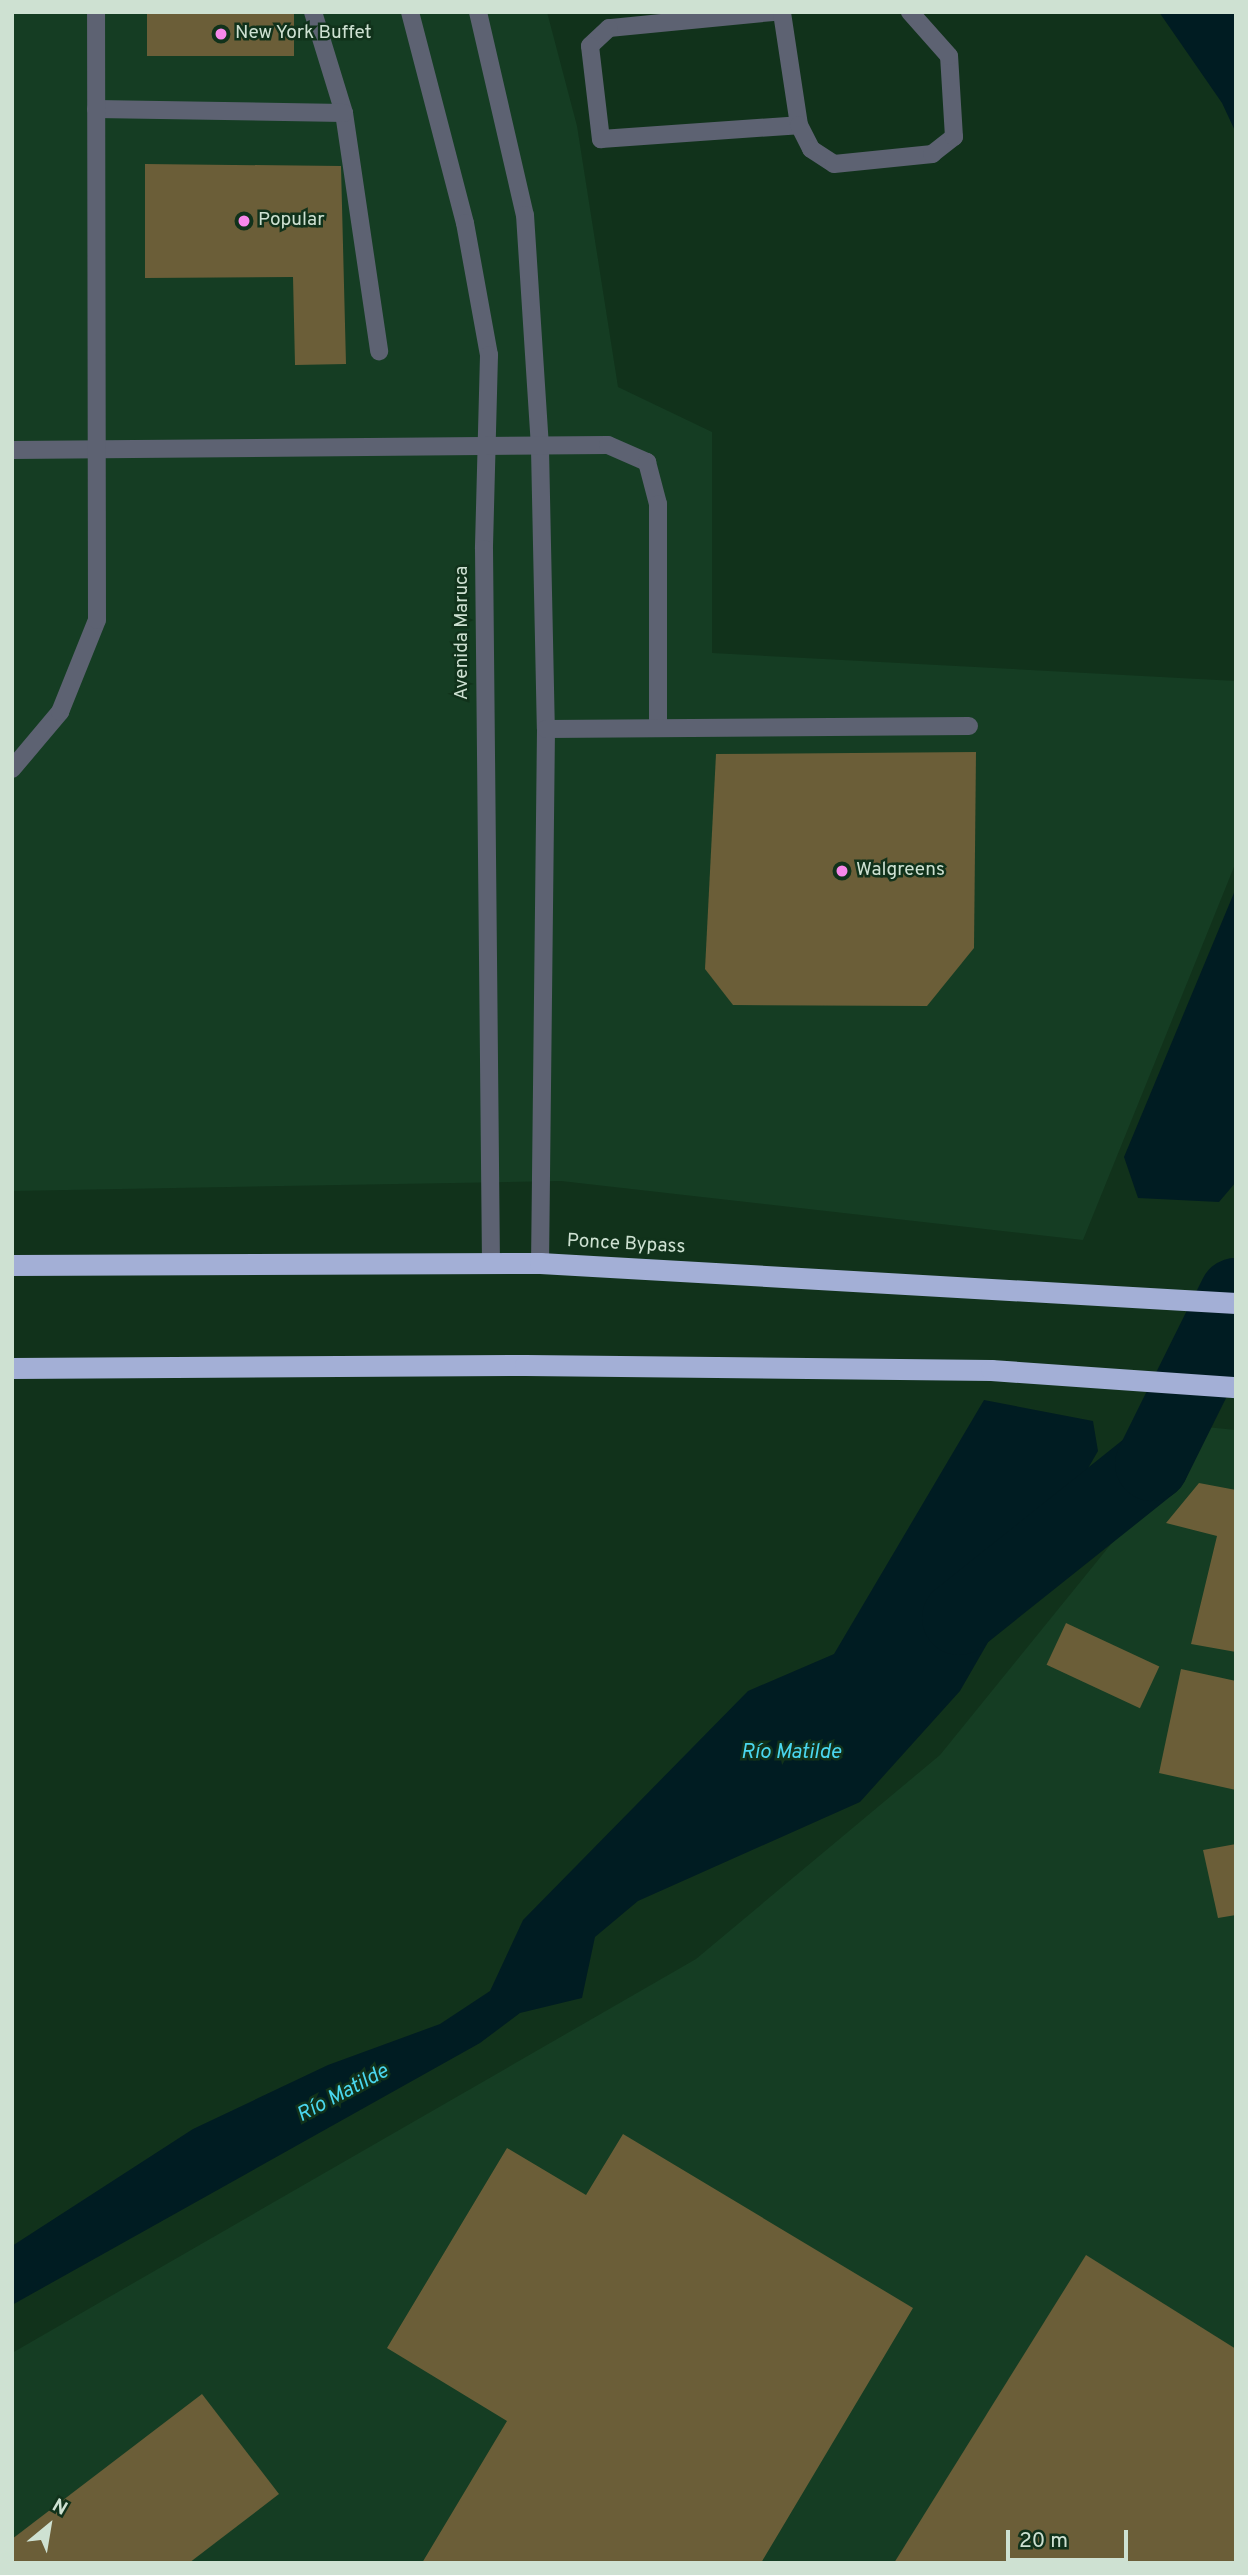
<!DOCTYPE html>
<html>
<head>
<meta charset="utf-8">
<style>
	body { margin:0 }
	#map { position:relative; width:1248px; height:2575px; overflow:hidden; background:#11321b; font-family:Overpass,sans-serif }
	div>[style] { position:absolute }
	.built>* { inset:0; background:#153d23 }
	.water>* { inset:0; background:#001c22 }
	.river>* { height:74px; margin:-37px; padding:0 37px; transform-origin:37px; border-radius:37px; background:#001c22 }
	.building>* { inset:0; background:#6b5e38; transform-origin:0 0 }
	.minor>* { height:18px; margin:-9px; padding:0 9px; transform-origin:9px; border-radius:9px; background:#5d6272 }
	.highway>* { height:21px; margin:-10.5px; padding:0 10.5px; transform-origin:10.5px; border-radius:10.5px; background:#a3afd6 }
	.dots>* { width:19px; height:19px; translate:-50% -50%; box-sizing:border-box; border:4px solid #11321b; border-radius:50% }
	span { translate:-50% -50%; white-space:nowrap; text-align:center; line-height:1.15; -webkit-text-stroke:5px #11321b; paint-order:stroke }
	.poi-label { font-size:19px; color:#cee1d2 }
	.left { translate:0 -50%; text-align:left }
	.street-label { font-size:19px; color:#cee1d2 }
	.water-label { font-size:21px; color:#4ad7ef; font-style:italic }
	.frame { position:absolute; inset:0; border:14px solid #cee1d2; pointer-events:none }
	.north { position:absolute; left:14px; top:2491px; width:70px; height:70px; -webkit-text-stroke:5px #11321b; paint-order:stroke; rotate:30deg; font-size:19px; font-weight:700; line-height:28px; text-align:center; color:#cee1d2 }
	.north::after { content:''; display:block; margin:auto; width:24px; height:32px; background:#cee1d2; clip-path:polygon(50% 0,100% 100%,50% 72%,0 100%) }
	.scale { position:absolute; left:1006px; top:2530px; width:122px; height:32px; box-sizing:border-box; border:4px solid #cee1d2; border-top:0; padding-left:9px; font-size:21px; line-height:24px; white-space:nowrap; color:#cee1d2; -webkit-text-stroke:5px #11321b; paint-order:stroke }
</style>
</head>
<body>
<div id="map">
	<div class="built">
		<div style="clip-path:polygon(12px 12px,547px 12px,577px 126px,618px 387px,712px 432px,712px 653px,1236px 681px,1236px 862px,1083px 1240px,561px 1181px,12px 1191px)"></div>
		<div style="clip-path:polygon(1206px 1427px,1236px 1430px,1236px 2563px,12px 2563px,12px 2353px,696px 1959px,940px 1755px)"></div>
	</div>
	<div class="water">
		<div style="clip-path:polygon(1159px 12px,1236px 12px,1236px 133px,1222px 103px)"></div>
		<div style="clip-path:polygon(1236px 888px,1236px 1182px,1219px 1202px,1138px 1198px,1124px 1157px)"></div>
		<div style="clip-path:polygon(984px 1400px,1093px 1421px,1098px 1451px,960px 1691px,860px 1802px,638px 1901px,595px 1937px,582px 1998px,520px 2013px,480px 2043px,12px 2305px,12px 2246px,193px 2129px,328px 2065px,440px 2024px,490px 1991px,523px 1920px,748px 1691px,834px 1654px)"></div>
	</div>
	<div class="river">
		<div style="left:959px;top:1618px;width:247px;rotate:-38.6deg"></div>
		<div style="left:1152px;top:1464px;width:189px;rotate:-63.6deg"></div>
	</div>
	<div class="building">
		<div style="left:147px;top:12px;width:147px;height:44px"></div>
		<div style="clip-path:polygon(145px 164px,341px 166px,346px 364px,295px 365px,293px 277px,145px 278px)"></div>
		<div style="clip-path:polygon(976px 752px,974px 948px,927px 1006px,733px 1005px,705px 969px,716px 754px)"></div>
		<div style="clip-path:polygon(1199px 1483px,1236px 1490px,1236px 1652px,1191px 1644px,1217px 1536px,1166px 1523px)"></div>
		<div style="left:1066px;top:1623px;width:103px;height:46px;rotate:25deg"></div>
		<div style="clip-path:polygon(1181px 1669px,1236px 1681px,1236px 1790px,1159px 1773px)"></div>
		<div style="clip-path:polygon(1236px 1844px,1236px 1915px,1218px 1918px,1203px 1850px)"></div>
		<div style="clip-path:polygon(623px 2134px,913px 2308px,761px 2563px,422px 2563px,507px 2421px,387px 2348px,507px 2148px,586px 2195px)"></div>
		<div style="clip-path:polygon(1086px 2255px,1236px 2349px,1236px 2563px,894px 2563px)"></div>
		<div style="clip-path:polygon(202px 2394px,279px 2494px,189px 2563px,12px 2563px,12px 2539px)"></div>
	</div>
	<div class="minor">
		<div style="left:313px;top:12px;width:106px;rotate:72.9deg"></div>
		<div style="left:344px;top:113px;width:241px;rotate:81.6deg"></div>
		<div style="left:410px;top:12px;width:218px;rotate:75.4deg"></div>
		<div style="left:465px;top:223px;width:134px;rotate:79.7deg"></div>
		<div style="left:489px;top:355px;width:194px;rotate:91.5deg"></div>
		<div style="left:484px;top:549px;width:713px;rotate:89.44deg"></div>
		<div style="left:478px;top:12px;width:208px;rotate:77deg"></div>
		<div style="left:525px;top:215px;width:234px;rotate:86.3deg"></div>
		<div style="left:540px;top:449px;width:280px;rotate:88.8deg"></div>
		<div style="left:546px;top:729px;width:534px;rotate:90.64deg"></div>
		<div style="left:773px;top:12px;width:165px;rotate:174.4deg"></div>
		<div style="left:609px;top:28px;width:26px;rotate:137deg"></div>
		<div style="left:590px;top:46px;width:94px;rotate:83.3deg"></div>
		<div style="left:601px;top:139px;width:198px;rotate:-4deg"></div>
		<div style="left:799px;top:125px;width:114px;rotate:-98.6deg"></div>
		<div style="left:96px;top:109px;width:248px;rotate:0.9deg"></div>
		<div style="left:799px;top:125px;width:27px;rotate:63deg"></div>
		<div style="left:811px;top:149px;width:27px;rotate:33deg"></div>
		<div style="left:834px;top:164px;width:99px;rotate:-5.8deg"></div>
		<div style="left:932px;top:154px;width:28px;rotate:-38deg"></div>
		<div style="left:954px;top:137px;width:81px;rotate:-93.5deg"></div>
		<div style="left:949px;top:56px;width:59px;rotate:-131.6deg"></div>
		<div style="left:12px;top:450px;width:596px;rotate:-0.48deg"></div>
		<div style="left:608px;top:445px;width:43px;rotate:23.6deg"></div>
		<div style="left:647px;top:462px;width:43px;rotate:75.3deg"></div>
		<div style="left:658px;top:504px;width:223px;rotate:90deg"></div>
		<div style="left:546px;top:729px;width:423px;rotate:-0.4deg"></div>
		<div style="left:12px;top:769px;width:75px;rotate:-49.9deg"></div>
		<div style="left:60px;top:712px;width:99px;rotate:-68.1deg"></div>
		<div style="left:97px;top:620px;width:608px;rotate:-90.09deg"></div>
	</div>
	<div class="highway">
		<div style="left:12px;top:1265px;width:528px;rotate:-0.22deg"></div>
		<div style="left:540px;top:1263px;width:697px;rotate:3.29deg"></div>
		<div style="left:12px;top:1368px;width:513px;rotate:-0.34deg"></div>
		<div style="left:525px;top:1365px;width:466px;rotate:0.6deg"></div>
		<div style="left:991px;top:1370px;width:246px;rotate:4deg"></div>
	</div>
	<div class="dots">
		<div style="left:221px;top:34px;background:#f788eb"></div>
		<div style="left:244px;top:221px;background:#f788eb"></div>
		<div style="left:842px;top:871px;background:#f788eb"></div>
	</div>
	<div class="poi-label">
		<span class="left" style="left:235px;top:34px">New York Buffet</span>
		<span class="left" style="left:258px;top:221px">Popular</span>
		<span class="left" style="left:856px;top:871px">Walgreens</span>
	</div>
	<div class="street-label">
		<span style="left:463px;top:633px;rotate:-90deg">Avenida Maruca</span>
		<span style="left:626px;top:1245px;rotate:3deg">Ponce Bypass</span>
	</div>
	<div class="water-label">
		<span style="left:791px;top:1753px">Río Matilde</span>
		<span style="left:343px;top:2094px;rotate:-28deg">Río Matilde</span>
	</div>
	<div class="frame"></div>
	<div class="north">N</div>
	<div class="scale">20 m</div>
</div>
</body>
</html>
